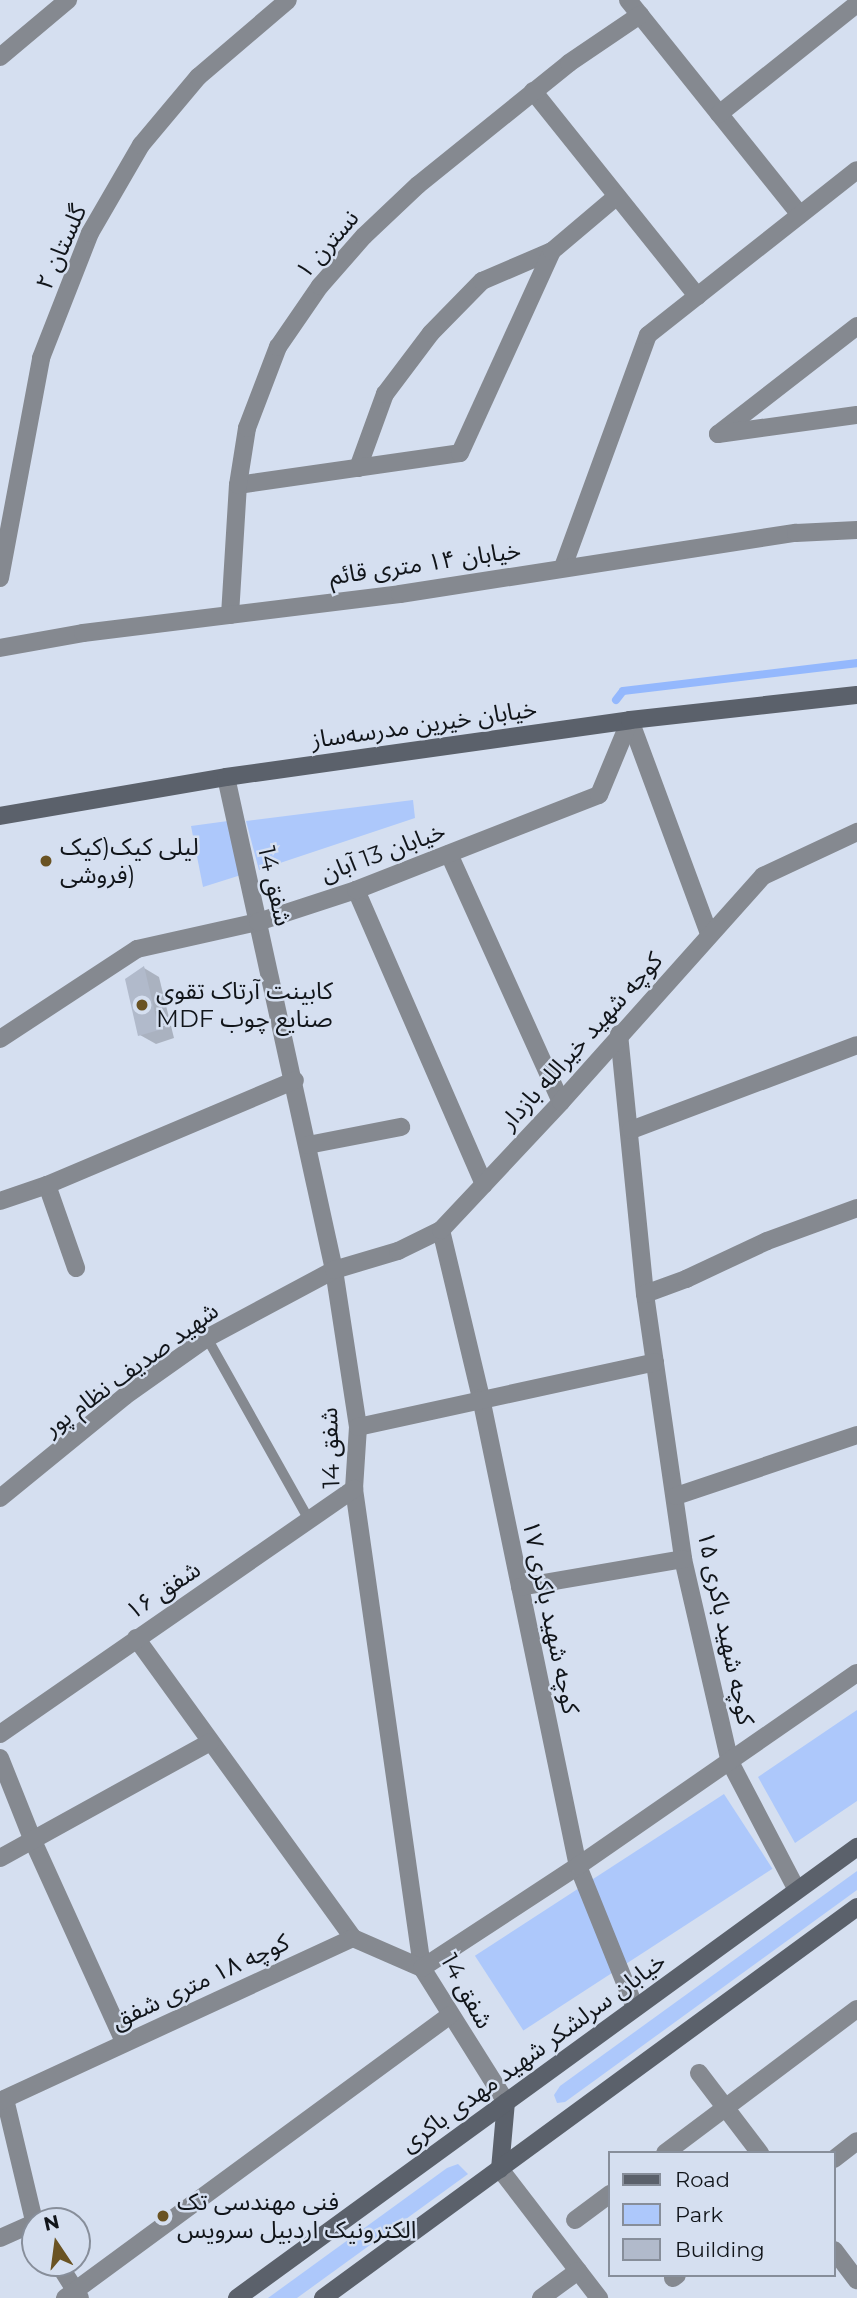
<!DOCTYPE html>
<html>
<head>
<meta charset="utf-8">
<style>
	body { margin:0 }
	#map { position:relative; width:857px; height:2298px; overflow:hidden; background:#d5dff0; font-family:Montserrat,"Noto Sans Arabic",sans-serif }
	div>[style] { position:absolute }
	.green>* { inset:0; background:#adc8fb; transform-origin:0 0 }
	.shadow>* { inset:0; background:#0003 }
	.stream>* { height:8px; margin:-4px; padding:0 4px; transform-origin:4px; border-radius:4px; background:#94b8fd }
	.building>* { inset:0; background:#b1bacb }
	.lane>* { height:10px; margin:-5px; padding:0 5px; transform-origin:5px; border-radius:5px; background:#858990 }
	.street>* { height:18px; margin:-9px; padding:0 9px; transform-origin:9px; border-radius:9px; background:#858990 }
	.secondary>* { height:18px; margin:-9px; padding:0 9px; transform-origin:9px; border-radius:9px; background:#5b616b }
	.dots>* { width:19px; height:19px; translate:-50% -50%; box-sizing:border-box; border:4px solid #d5dff0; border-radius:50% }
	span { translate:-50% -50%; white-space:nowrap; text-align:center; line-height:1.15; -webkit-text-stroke:5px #d5dff0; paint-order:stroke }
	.street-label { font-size:24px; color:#11151a }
	.poi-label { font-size:24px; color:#11151a }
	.left { translate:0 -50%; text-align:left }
	.legend { position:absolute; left:608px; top:2151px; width:228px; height:126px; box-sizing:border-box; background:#d5dff0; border:2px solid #878e9a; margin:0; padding:9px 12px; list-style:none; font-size:21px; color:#11151a }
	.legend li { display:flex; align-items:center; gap:14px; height:35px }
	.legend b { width:35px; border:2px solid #878e9a }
	.north { position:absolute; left:21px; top:2207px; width:70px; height:70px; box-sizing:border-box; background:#d5dff0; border:2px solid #878e9a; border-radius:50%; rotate:347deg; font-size:19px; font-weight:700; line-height:28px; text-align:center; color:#11151a }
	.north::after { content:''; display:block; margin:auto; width:24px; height:32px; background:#6a5323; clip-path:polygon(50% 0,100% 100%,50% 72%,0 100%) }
</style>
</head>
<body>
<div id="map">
	<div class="green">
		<div style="clip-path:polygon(413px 800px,415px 818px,259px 870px,246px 821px)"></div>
		<div style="clip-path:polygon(228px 821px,241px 875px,203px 887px,191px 826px)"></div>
		<div style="clip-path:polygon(857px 1710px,857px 1801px,795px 1843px,758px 1777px)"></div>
		<div style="left:724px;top:1794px;width:89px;height:297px;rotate:57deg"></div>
		<div style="clip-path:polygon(857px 1871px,857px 1890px,565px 2102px,557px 2103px,554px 2095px,560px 2086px)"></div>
		<div style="clip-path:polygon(458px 2164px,468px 2174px,297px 2298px,268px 2298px,447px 2168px)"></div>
	</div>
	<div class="shadow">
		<div style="clip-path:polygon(144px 968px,159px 977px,174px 1038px,156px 1044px,140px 1035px)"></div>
	</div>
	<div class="stream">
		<div style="left:616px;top:700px;width:11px;rotate:-52deg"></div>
		<div style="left:623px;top:691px;width:236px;rotate:-6.8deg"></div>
	</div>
	<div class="building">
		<div style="clip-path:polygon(144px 966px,159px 1030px,138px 1036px,125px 979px)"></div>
	</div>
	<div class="lane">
		<div style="left:207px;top:1338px;width:209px;rotate:60.7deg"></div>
	</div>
	<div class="street">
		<div style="left:628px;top:0;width:275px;rotate:51.3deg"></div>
		<div style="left:0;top:57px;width:89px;rotate:-40deg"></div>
		<div style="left:533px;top:91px;width:263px;rotate:51.3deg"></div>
		<div style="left:719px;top:114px;width:176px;rotate:-38.6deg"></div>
		<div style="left:718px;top:434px;width:176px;rotate:-37.8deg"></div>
		<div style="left:718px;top:434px;width:140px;rotate:-7.8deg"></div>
		<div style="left:358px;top:468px;width:79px;rotate:-70deg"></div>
		<div style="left:385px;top:394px;width:76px;rotate:-53deg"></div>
		<div style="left:431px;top:333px;width:73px;rotate:-45.6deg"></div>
		<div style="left:482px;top:281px;width:76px;rotate:-23.2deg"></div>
		<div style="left:238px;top:485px;width:224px;rotate:-8.2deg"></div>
		<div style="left:460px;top:453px;width:222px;rotate:-65.5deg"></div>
		<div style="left:552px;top:251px;width:85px;rotate:-40.2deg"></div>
		<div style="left:563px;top:567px;width:247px;rotate:-69.9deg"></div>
		<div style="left:648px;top:335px;width:266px;rotate:-38.3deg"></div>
		<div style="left:0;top:578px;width:224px;rotate:-79.4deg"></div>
		<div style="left:41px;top:358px;width:134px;rotate:-68.6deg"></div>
		<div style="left:90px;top:233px;width:102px;rotate:-59.9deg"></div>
		<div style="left:141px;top:145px;width:89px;rotate:-50deg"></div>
		<div style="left:198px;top:77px;width:118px;rotate:-40.5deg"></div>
		<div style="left:230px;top:615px;width:130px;rotate:-86.5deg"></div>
		<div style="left:238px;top:485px;width:58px;rotate:-81deg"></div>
		<div style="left:247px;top:428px;width:87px;rotate:-69.1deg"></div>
		<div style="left:278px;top:347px;width:74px;rotate:-55.5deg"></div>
		<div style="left:320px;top:286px;width:67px;rotate:-48.7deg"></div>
		<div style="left:364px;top:236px;width:74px;rotate:-43.4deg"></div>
		<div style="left:418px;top:185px;width:194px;rotate:-38.9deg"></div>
		<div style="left:569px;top:63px;width:86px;rotate:-34.1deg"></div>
		<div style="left:0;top:648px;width:84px;rotate:-10.2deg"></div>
		<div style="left:83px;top:633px;width:319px;rotate:-7deg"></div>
		<div style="left:400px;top:594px;width:401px;rotate:-8.8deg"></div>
		<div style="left:796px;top:533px;width:61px;rotate:-2.8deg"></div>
		<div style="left:630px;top:720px;width:228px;rotate:69.7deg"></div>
		<div style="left:226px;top:777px;width:505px;rotate:77.64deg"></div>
		<div style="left:334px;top:1270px;width:159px;rotate:81.3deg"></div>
		<div style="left:358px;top:1427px;width:62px;rotate:93.7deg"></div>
		<div style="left:354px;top:1489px;width:484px;rotate:81.9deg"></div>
		<div style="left:422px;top:1968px;width:158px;rotate:57.9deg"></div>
		<div style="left:449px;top:854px;width:272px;rotate:65.7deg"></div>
		<div style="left:356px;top:890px;width:321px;rotate:66.5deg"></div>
		<div style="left:619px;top:1034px;width:261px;rotate:84.3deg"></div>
		<div style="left:645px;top:1294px;width:268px;rotate:81.8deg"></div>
		<div style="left:683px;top:1559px;width:208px;rotate:77deg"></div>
		<div style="left:730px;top:1762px;width:144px;rotate:62.4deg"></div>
		<div style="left:0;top:1039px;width:164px;rotate:-33.3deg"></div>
		<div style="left:137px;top:949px;width:124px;rotate:-12.6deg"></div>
		<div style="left:258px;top:922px;width:103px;rotate:-18.1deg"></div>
		<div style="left:356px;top:890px;width:261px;rotate:-21.4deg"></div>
		<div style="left:599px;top:795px;width:81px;rotate:-67.5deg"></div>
		<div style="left:631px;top:1130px;width:241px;rotate:-20.6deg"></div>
		<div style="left:308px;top:1145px;width:95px;rotate:-11deg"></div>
		<div style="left:47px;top:1185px;width:88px;rotate:70.7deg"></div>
		<div style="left:0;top:1201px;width:50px;rotate:-18.8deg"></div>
		<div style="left:47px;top:1185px;width:269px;rotate:-22.9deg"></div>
		<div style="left:441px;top:1230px;width:173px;rotate:76.6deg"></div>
		<div style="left:481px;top:1398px;width:478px;rotate:78.3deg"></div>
		<div style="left:578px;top:1866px;width:153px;rotate:68.1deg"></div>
		<div style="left:645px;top:1294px;width:44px;rotate:-20.1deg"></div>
		<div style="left:686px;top:1279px;width:89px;rotate:-25.1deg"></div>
		<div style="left:767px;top:1241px;width:96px;rotate:-20.1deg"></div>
		<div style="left:358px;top:1427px;width:304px;rotate:-12.3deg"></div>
		<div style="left:676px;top:1496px;width:191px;rotate:-18.6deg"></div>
		<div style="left:0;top:1498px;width:161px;rotate:-39.2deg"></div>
		<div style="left:125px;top:1396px;width:100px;rotate:-35.3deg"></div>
		<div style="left:207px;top:1338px;width:144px;rotate:-28.2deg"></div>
		<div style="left:334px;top:1270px;width:67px;rotate:-16.5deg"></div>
		<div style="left:398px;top:1251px;width:48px;rotate:-26deg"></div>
		<div style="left:441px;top:1230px;width:175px;rotate:-46.8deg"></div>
		<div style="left:561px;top:1102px;width:303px;rotate:-48.2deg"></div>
		<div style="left:763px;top:876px;width:104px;rotate:-25.1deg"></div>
		<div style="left:520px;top:1587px;width:165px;rotate:-9.7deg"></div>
		<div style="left:136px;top:1638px;width:370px;rotate:54.1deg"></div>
		<div style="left:0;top:1734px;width:431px;rotate:-34.7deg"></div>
		<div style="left:0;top:1758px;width:89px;rotate:68.3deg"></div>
		<div style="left:33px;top:1841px;width:221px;rotate:65.6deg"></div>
		<div style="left:0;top:1858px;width:240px;rotate:-28.9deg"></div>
		<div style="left:699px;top:2073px;width:101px;rotate:52.7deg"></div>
		<div style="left:5px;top:2099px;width:130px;rotate:76.6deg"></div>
		<div style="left:0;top:2101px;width:389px;rotate:-24.8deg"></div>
		<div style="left:353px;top:1938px;width:75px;rotate:23.5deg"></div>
		<div style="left:422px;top:1968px;width:186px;rotate:-33.2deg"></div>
		<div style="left:578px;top:1866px;width:339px;rotate:-34.7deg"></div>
		<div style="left:665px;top:2153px;width:240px;rotate:-36.9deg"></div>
		<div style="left:834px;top:2159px;width:29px;rotate:-38deg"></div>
		<div style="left:500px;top:2169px;width:163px;rotate:52.5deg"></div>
		<div style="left:575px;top:2220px;width:44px;rotate:-36.6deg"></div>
		<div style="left:0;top:2238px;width:36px;rotate:-24deg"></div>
		<div style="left:834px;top:2250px;width:38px;rotate:53deg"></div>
		<div style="left:58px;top:2263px;width:41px;rotate:57.8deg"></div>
		<div style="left:673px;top:2278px;width:5px;rotate:-37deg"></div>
		<div style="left:65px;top:2298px;width:478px;rotate:-36.3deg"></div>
		<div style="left:541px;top:2298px;width:46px;rotate:-36.1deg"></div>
	</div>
	<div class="secondary">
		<div style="left:0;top:816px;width:229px;rotate:-9.8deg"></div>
		<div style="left:226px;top:777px;width:408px;rotate:-8deg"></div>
		<div style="left:630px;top:720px;width:228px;rotate:-6.3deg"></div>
		<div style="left:500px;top:2169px;width:67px;rotate:-84.9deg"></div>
		<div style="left:237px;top:2298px;width:767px;rotate:-36.03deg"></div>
		<div style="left:323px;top:2298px;width:662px;rotate:-36.21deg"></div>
	</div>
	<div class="dots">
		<div style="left:46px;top:861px;background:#6a5323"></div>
		<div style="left:142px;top:1005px;background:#6a5323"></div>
		<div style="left:163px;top:2216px;background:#6a5323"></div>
	</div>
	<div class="street-label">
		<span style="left:327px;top:244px;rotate:-49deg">نسترن ۱</span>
		<span style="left:61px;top:247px;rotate:-66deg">گلستان ۲</span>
		<span style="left:425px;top:563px;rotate:-8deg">خیابان ۱۴ متری قائم</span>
		<span style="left:424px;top:724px;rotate:-8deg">خیابان خیرین مدرسه‌ساز</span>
		<span style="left:383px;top:852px;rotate:-20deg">خیابان 13 آبان</span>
		<span style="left:275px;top:886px;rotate:77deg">شفق 14</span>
		<span style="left:581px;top:1041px;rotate:-48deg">کوچه شهید خیرالله بازدار</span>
		<span style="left:131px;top:1369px;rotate:-36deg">شهید صدیف نظام پور</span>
		<span style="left:330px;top:1448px;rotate:-92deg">شفق 14</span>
		<span style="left:163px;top:1590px;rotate:-34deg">شفق ۱۶</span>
		<span style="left:551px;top:1617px;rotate:78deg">کوچه شهید باکری ۱۷</span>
		<span style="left:726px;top:1628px;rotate:78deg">کوچه شهید باکری ۱۵</span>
		<span style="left:200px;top:1981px;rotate:-25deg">کوچه ۱۸ متری شفق</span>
		<span style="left:467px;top:1991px;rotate:61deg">شفق 14</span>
		<span style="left:533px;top:2052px;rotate:-36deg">خیابان سرلشکر شهید مهدی باکری</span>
	</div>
	<div class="poi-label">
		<span class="left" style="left:60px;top:861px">لیلی کیک(کیک<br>فروشی)</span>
		<span class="left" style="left:156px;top:1005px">کابینت آرتاک تقوی<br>MDF صنایع چوب</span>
		<span class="left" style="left:177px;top:2216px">فنی مهندسی تک<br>الکترونیک اردبیل سرویس</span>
	</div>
	<ul class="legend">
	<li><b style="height:9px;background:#5b616b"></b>Road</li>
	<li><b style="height:19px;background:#adc8fb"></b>Park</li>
	<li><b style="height:19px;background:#b1bacb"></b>Building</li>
	</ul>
	<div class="north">N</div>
</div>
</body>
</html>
